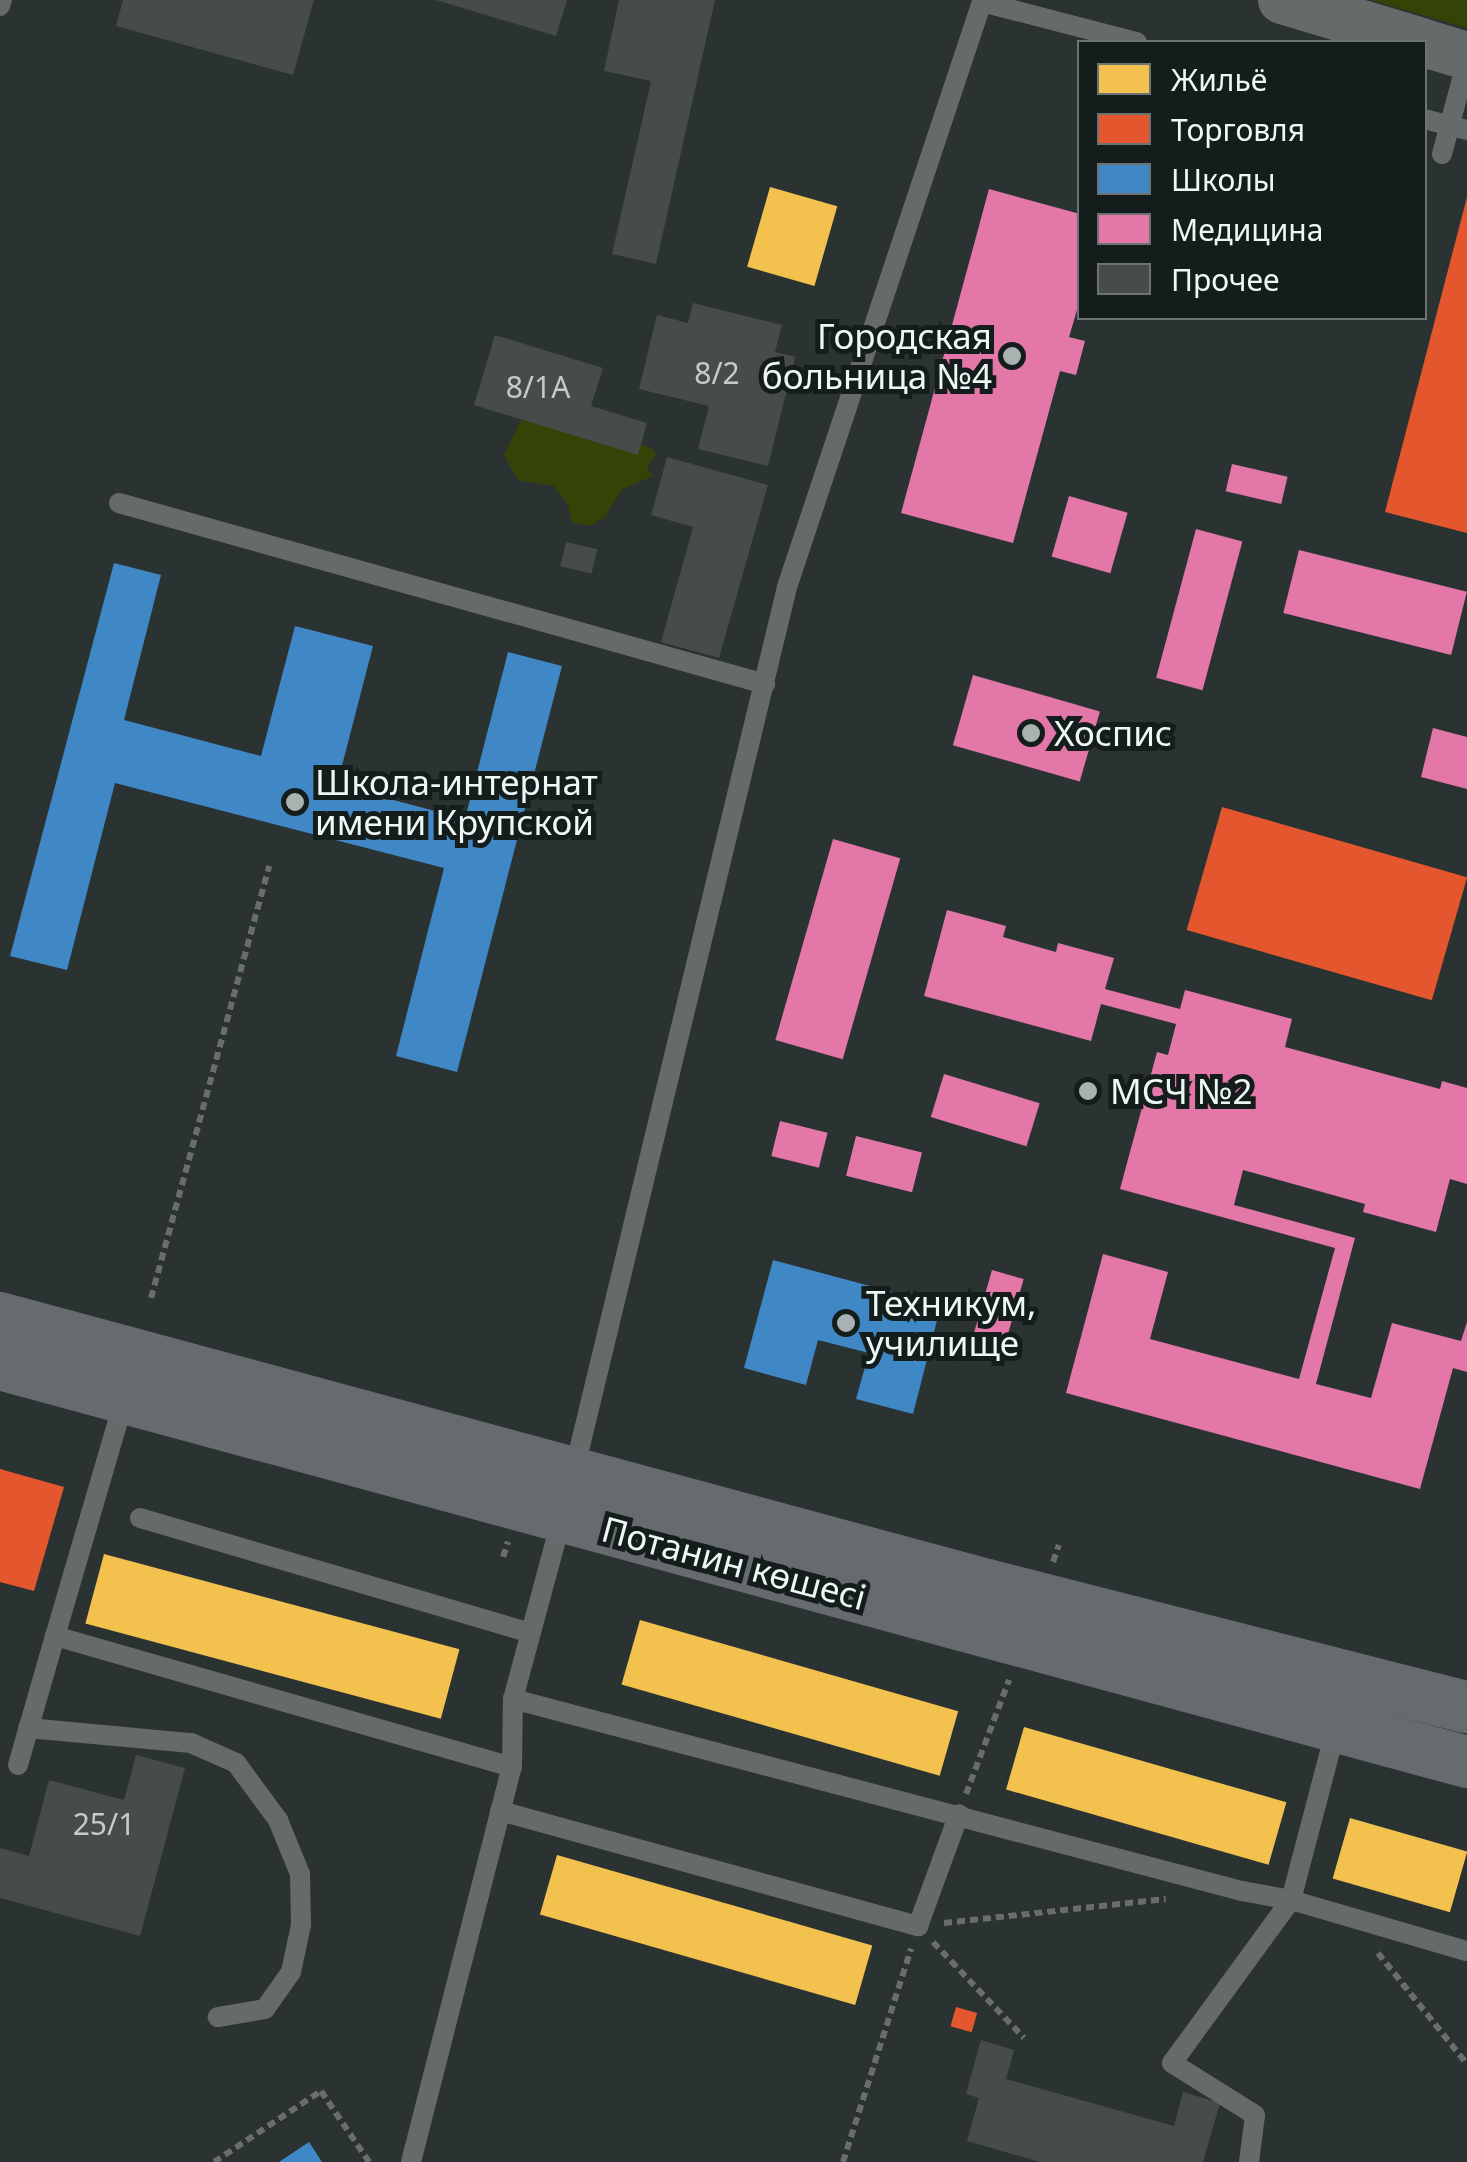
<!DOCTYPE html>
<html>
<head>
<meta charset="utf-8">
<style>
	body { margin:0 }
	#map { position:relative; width:1467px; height:2162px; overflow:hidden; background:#2a3332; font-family:"Noto Sans",sans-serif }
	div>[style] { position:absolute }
	.green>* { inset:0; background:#354307 }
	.homes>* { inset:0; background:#f2c14e; transform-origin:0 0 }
	.shops>* { inset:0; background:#e4572e; transform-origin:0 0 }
	.schools>* { inset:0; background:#3f88c5 }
	.health>* { inset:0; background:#e377a8; transform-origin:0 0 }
	.building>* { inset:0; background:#464c4a; transform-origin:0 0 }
	.path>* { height:6px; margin-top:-3px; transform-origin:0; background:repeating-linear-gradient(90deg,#696d6d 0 8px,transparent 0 13px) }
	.service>* { height:20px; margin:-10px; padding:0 10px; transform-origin:10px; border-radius:10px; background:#666a6a }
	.tertiary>* { height:48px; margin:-24px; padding:0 24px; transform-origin:24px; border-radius:24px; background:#666a6a }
	.secondary>* { height:52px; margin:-26px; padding:0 26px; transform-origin:26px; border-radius:26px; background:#666b6d }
	.dots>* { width:28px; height:28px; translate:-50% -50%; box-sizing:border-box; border:5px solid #151d1c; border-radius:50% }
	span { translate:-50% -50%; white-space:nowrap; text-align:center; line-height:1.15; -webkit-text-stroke:10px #151d1c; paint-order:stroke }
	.number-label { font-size:30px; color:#c3cccb }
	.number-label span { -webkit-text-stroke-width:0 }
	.poi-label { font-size:35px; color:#edf7f6 }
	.right { translate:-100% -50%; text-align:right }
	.left { translate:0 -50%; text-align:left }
	.street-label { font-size:35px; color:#edf7f6 }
	.legend { position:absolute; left:1077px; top:40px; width:350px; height:280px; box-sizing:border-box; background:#151d1c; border:2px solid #6b7473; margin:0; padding:12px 18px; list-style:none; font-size:30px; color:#edf7f6 }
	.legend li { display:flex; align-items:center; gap:20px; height:50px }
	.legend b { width:50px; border:2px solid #6b7473 }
</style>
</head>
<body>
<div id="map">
	<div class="green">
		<div style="clip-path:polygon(1371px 0,1467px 0,1467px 28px,1374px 1px)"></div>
		<div style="clip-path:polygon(535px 405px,653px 449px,656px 454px,647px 467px,653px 476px,622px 489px,605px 517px,590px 526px,572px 522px,568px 505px,554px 486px,518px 480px,504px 455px,520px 422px)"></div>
	</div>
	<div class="homes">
		<div style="left:770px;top:187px;width:70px;height:83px;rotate:16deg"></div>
		<div style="left:104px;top:1554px;width:368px;height:72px;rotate:15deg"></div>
		<div style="left:640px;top:1620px;width:331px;height:67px;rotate:16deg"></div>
		<div style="left:1024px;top:1727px;width:273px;height:65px;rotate:16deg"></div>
		<div style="left:1350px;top:1818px;width:122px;height:63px;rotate:16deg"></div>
		<div style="left:557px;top:1855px;width:328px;height:62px;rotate:16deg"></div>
	</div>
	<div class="shops">
		<div style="clip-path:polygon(1467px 197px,1467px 533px,1385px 512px)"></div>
		<div style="left:1222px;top:807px;width:255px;height:128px;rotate:16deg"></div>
		<div style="clip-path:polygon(0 1469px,64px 1487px,34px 1591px,0 1582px)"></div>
		<div style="left:956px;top:2007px;width:22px;height:20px;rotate:16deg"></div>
	</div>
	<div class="schools">
		<div style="clip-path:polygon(114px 563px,161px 575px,124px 720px,261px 756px,295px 626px,373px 646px,337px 785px,465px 819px,508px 652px,562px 666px,457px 1072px,396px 1056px,444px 868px,115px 783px,67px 970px,10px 956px)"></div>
		<div style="clip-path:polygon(773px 1260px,941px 1305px,913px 1414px,856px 1399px,869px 1353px,818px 1340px,806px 1385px,744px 1368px)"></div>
		<div style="clip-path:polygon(309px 2142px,322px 2162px,279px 2162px)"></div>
	</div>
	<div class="health">
		<div style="clip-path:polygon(989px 189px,1080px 214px,1080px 300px,1069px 337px,1085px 341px,1076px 375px,1060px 371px,1013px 543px,901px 513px)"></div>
		<div style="left:1232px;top:464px;width:57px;height:28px;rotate:13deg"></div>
		<div style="left:1069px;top:496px;width:61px;height:63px;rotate:16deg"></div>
		<div style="left:1196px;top:529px;width:48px;height:154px;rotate:15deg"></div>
		<div style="left:1299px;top:550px;width:173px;height:65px;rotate:14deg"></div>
		<div style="left:973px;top:675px;width:132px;height:73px;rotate:16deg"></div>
		<div style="clip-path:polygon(1433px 728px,1467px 737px,1467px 789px,1421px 777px)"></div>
		<div style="left:833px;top:839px;width:70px;height:209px;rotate:16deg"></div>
		<div style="clip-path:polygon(947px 910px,1006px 926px,1003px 937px,1056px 952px,1058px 943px,1114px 958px,1105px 989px,1180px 1009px,1185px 990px,1292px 1019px,1285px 1047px,1440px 1089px,1442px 1081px,1467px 1088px,1467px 1184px,1450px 1179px,1436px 1232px,1363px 1212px,1365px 1204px,1243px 1170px,1234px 1205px,1355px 1238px,1316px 1384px,1371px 1398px,1392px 1323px,1461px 1341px,1467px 1322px,1467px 1372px,1453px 1368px,1420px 1489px,1066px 1393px,1103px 1254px,1168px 1272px,1150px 1339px,1299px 1379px,1335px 1248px,1120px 1189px,1157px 1052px,1168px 1055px,1176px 1024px,1101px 1004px,1091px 1041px,924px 996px)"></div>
		<div style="left:944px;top:1074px;width:100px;height:45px;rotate:17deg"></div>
		<div style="left:780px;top:1121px;width:49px;height:36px;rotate:14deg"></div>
		<div style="left:856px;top:1136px;width:68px;height:41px;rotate:14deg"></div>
		<div style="left:992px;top:1270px;width:33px;height:65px;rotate:16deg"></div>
	</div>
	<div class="building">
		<div style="clip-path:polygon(123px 0,314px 0,293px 75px,116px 26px)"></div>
		<div style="clip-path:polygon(436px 0,567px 0,556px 36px)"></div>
		<div style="clip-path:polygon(619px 0,715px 0,656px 264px,612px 254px,651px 81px,604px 71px)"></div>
		<div style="clip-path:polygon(693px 303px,782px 325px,775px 352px,795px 357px,768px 466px,698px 449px,709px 406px,639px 389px,657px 315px,688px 323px)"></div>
		<div style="clip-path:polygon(495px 335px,603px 368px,591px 406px,647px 423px,638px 455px,474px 405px)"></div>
		<div style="clip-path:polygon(667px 457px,768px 485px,719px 658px,661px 642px,693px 527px,651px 515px)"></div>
		<div style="left:566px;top:542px;width:32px;height:25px;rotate:13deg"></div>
		<div style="clip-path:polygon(136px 1755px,185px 1768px,140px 1936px,0 1898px,0 1848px,29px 1856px,49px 1780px,124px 1800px)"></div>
		<div style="clip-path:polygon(981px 2040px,1014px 2050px,1006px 2079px,1174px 2126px,1183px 2092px,1220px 2103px,1203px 2162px,1040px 2162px,967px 2141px,979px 2098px,966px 2094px)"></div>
	</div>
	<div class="path">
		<div style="left:151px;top:1298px;width:448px;rotate:-74.7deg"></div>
		<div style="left:503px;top:1557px;width:16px;rotate:-72deg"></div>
		<div style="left:1053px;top:1562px;width:18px;rotate:-71deg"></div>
		<div style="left:966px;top:1794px;width:122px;rotate:-69.3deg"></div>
		<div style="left:944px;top:1923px;width:223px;rotate:-6.2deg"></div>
		<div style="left:933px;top:1942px;width:132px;rotate:46.5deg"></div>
		<div style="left:1378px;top:1953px;width:142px;rotate:51.3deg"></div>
		<div style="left:214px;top:2162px;width:128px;rotate:-33.6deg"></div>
		<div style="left:321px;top:2091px;width:86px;rotate:55.9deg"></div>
		<div style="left:843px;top:2162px;width:224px;rotate:-72.3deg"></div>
	</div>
	<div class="service">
		<div style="left:0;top:6px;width:6px;rotate:-72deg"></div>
		<div style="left:1424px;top:119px;width:44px;rotate:14.3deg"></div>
		<div style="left:1442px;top:154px;width:97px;rotate:-75.1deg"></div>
		<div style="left:119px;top:503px;width:671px;rotate:15.65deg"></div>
		<div style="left:125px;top:1397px;width:249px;rotate:106.3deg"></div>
		<div style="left:55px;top:1636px;width:475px;rotate:16deg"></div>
		<div style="left:574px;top:1471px;width:909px;rotate:-76.45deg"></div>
		<div style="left:787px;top:587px;width:617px;rotate:-71.57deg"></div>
		<div style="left:982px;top:2px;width:160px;rotate:14.5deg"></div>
		<div style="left:140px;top:1518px;width:407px;rotate:16.4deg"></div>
		<div style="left:513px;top:1699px;width:754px;rotate:14.76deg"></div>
		<div style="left:1242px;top:1891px;width:50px;rotate:10.4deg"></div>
		<div style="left:1291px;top:1900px;width:183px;rotate:16.2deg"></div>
		<div style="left:28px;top:1728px;width:164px;rotate:5.3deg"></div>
		<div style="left:191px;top:1743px;width:49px;rotate:24deg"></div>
		<div style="left:236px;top:1763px;width:71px;rotate:53.6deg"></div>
		<div style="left:278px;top:1820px;width:58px;rotate:67.8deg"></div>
		<div style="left:300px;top:1874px;width:51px;rotate:88.9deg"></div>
		<div style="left:301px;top:1925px;width:48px;rotate:102deg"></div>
		<div style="left:291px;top:1972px;width:45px;rotate:125.1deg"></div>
		<div style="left:265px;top:2009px;width:48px;rotate:170.3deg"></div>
		<div style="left:18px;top:1765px;width:134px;rotate:-74deg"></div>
		<div style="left:500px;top:1811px;width:434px;rotate:15.4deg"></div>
		<div style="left:918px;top:1926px;width:119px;rotate:-69.9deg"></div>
		<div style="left:411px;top:2162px;width:408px;rotate:-75.7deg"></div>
		<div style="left:512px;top:1767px;width:68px;rotate:-89.2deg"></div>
		<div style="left:513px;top:1699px;width:188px;rotate:-74.9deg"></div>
		<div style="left:1249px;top:2162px;width:47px;rotate:-82.7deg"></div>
		<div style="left:1255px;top:2115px;width:98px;rotate:-147.9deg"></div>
		<div style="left:1172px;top:2063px;width:202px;rotate:-53.9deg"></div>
		<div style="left:1291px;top:1900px;width:177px;rotate:-75.3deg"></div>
	</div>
	<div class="tertiary">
		<div style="left:1282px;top:0;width:146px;rotate:16.7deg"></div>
		<div style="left:1424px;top:43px;width:45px;rotate:16.8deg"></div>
	</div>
	<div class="secondary">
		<div style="left:0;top:1318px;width:1022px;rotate:15.14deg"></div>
		<div style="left:987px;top:1585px;width:495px;rotate:14.3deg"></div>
		<div style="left:0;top:1364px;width:1520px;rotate:15.18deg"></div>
	</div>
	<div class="dots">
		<div style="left:1012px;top:356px;background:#a9b2b1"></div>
		<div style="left:1031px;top:733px;background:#a9b2b1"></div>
		<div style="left:295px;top:802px;background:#a9b2b1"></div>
		<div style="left:1088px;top:1091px;background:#a9b2b1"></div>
		<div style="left:846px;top:1323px;background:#a9b2b1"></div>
	</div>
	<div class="number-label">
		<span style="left:717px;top:373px">8/2</span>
		<span style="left:538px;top:387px">8/1А</span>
		<span style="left:104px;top:1824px">25/1</span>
	</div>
	<div class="poi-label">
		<span class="right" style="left:992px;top:356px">Городская<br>больница №4</span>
		<span class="left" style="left:1054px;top:733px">Хоспис</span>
		<span class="left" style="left:315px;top:802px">Школа-интернат<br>имени Крупской</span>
		<span class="left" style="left:1110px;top:1091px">МСЧ №2</span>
		<span class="left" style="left:866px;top:1323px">Техникум,<br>училище</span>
	</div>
	<div class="street-label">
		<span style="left:734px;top:1563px;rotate:15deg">Потанин көшесі</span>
	</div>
	<ul class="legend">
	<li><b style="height:28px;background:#f2c14e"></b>Жильё</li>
	<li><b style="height:28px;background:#e4572e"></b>Торговля</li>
	<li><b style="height:28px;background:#3f88c5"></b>Школы</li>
	<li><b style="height:28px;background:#e377a8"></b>Медицина</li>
	<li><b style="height:28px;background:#464c4a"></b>Прочее</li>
	</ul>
</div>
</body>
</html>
